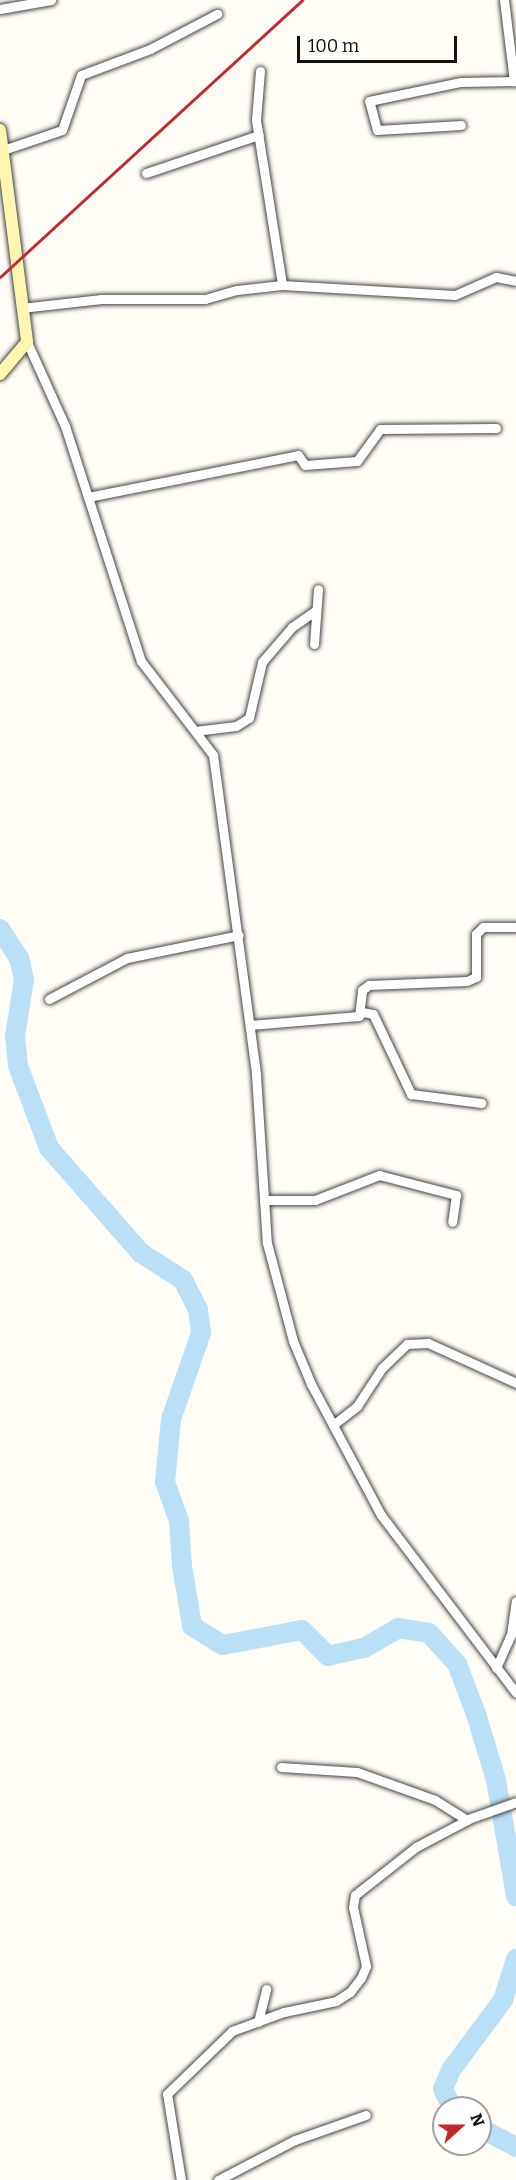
<!DOCTYPE html>
<html>
<head>
<meta charset="utf-8">
<style>
	body { margin:0 }
	#map { position:relative; width:516px; height:2180px; overflow:hidden; background:#fffdf5; font-family:Bitter,serif }
	div>[style] { position:absolute }
	.river>* { height:20px; margin:-10px; padding:0 10px; transform-origin:10px; border-radius:10px; background:#b9e0f7 }
	.roads { filter:drop-shadow(0 0 2px #444) drop-shadow(0 0 2px #444) }
	.minor>* { height:9px; margin:-4.5px; padding:0 4.5px; transform-origin:4.5px; border-radius:4.5px; background:#fff }
	.secondary>* { height:12px; margin:-6px; padding:0 6px; transform-origin:6px; border-radius:6px; background:#fff6b0 }
	.rail>* { height:3px; margin:-1.5px; padding:0 1.5px; transform-origin:1.5px; border-radius:1.5px; background:#c4262e }
	span { translate:-50% -50%; white-space:nowrap; text-align:center; line-height:1.15; -webkit-text-stroke:6px #fff; paint-order:stroke }
	.north { position:absolute; left:432px; top:2096px; width:60px; height:60px; box-sizing:border-box; background:#fff; border:2px solid #a0a0a0; border-radius:50%; rotate:69deg; font-size:16px; font-weight:700; line-height:24px; text-align:center; color:#111 }
	.north::after { content:''; display:block; margin:auto; width:21px; height:27px; background:#c4262e; clip-path:polygon(50% 0,100% 100%,50% 72%,0 100%) }
	.scale { position:absolute; left:297px; top:36px; width:160px; height:27px; box-sizing:border-box; border:3px solid #111; border-top:0; padding-left:8px; font-size:18px; line-height:21px; white-space:nowrap; color:#111; -webkit-text-stroke:4px #fff; paint-order:stroke }
</style>
</head>
<body>
<div id="map">
	<div class="river">
		<div style="left:0;top:929px;width:35px;rotate:57deg"></div>
		<div style="left:19px;top:958px;width:23px;rotate:77deg"></div>
		<div style="left:24px;top:980px;width:57px;rotate:99.1deg"></div>
		<div style="left:15px;top:1036px;width:30px;rotate:84deg"></div>
		<div style="left:18px;top:1066px;width:88px;rotate:69.3deg"></div>
		<div style="left:49px;top:1148px;width:140px;rotate:48.8deg"></div>
		<div style="left:141px;top:1253px;width:50px;rotate:32.7deg"></div>
		<div style="left:183px;top:1280px;width:33px;rotate:63deg"></div>
		<div style="left:198px;top:1309px;width:24px;rotate:83deg"></div>
		<div style="left:201px;top:1333px;width:91px;rotate:109.2deg"></div>
		<div style="left:171px;top:1419px;width:63px;rotate:95.4deg"></div>
		<div style="left:165px;top:1482px;width:41px;rotate:70.3deg"></div>
		<div style="left:179px;top:1521px;width:45px;rotate:86.2deg"></div>
		<div style="left:182px;top:1566px;width:61px;rotate:80.5deg"></div>
		<div style="left:192px;top:1626px;width:36px;rotate:32deg"></div>
		<div style="left:223px;top:1645px;width:80px;rotate:-10.8deg"></div>
		<div style="left:302px;top:1630px;width:37px;rotate:45deg"></div>
		<div style="left:328px;top:1656px;width:37px;rotate:-13deg"></div>
		<div style="left:364px;top:1648px;width:39px;rotate:-30deg"></div>
		<div style="left:398px;top:1628px;width:31px;rotate:9deg"></div>
		<div style="left:429px;top:1633px;width:42px;rotate:47.9deg"></div>
		<div style="left:457px;top:1664px;width:53px;rotate:69.2deg"></div>
		<div style="left:476px;top:1714px;width:69px;rotate:73.1deg"></div>
		<div style="left:496px;top:1780px;width:118px;rotate:80.2deg"></div>
		<div style="left:452px;top:2108px;width:21px;rotate:-115deg"></div>
		<div style="left:443px;top:2089px;width:21px;rotate:-67deg"></div>
		<div style="left:451px;top:2070px;width:87px;rotate:-53.4deg"></div>
		<div style="left:503px;top:2000px;width:43px;rotate:-72.4deg"></div>
		<div style="left:480px;top:2128px;width:41px;rotate:27.8deg"></div>
	</div>
	<div class="roads">
		<div class="minor">
			<div style="left:504px;top:0;width:82px;rotate:83deg"></div>
			<div style="left:0;top:9px;width:52px;rotate:-10deg"></div>
			<div style="left:260px;top:71px;width:49px;rotate:94.7deg"></div>
			<div style="left:256px;top:120px;width:167px;rotate:81deg"></div>
			<div style="left:461px;top:125px;width:84px;rotate:176.6deg"></div>
			<div style="left:377px;top:130px;width:30px;rotate:-105deg"></div>
			<div style="left:369px;top:101px;width:94px;rotate:-11.7deg"></div>
			<div style="left:461px;top:82px;width:55px;rotate:-1deg"></div>
			<div style="left:3px;top:150px;width:62px;rotate:-18.7deg"></div>
			<div style="left:62px;top:130px;width:58px;rotate:-70.9deg"></div>
			<div style="left:81px;top:75px;width:74px;rotate:-20.6deg"></div>
			<div style="left:150px;top:49px;width:76px;rotate:-27.6deg"></div>
			<div style="left:146px;top:173px;width:119px;rotate:-18.6deg"></div>
			<div style="left:21px;top:308px;width:81px;rotate:-6.4deg"></div>
			<div style="left:101px;top:299px;width:104px"></div>
			<div style="left:205px;top:299px;width:33px;rotate:-16deg"></div>
			<div style="left:237px;top:290px;width:45px;rotate:-6.3deg"></div>
			<div style="left:282px;top:285px;width:173px;rotate:3.3deg"></div>
			<div style="left:455px;top:295px;width:45px;rotate:-23.7deg"></div>
			<div style="left:496px;top:277px;width:20px;rotate:11deg"></div>
			<div style="left:27px;top:342px;width:92px;rotate:65.7deg"></div>
			<div style="left:65px;top:426px;width:247px;rotate:72.1deg"></div>
			<div style="left:141px;top:661px;width:118px;rotate:52.5deg"></div>
			<div style="left:213px;top:755px;width:323px;rotate:82.3deg"></div>
			<div style="left:256px;top:1075px;width:168px;rotate:86.3deg"></div>
			<div style="left:267px;top:1243px;width:101px;rotate:75.1deg"></div>
			<div style="left:293px;top:1341px;width:47px;rotate:67.3deg"></div>
			<div style="left:311px;top:1384px;width:149px;rotate:61.9deg"></div>
			<div style="left:381px;top:1515px;width:223px;rotate:52.8deg"></div>
			<div style="left:88px;top:497px;width:214px;rotate:-11.3deg"></div>
			<div style="left:298px;top:455px;width:12px;rotate:55deg"></div>
			<div style="left:305px;top:465px;width:52px;rotate:-4.4deg"></div>
			<div style="left:357px;top:461px;width:39px;rotate:-54deg"></div>
			<div style="left:380px;top:429px;width:116px;rotate:-0.5deg"></div>
			<div style="left:314px;top:644px;width:55px;rotate:-85.8deg"></div>
			<div style="left:195px;top:731px;width:41px;rotate:-7deg"></div>
			<div style="left:236px;top:726px;width:15px;rotate:-32deg"></div>
			<div style="left:249px;top:718px;width:57px;rotate:-76.9deg"></div>
			<div style="left:262px;top:662px;width:46px;rotate:-49.4deg"></div>
			<div style="left:292px;top:627px;width:29px;rotate:-35deg"></div>
			<div style="left:49px;top:999px;width:88px;rotate:-27.7deg"></div>
			<div style="left:127px;top:958px;width:114px;rotate:-11.6deg"></div>
			<div style="left:362px;top:1012px;width:11px;rotate:10deg"></div>
			<div style="left:373px;top:1014px;width:89px;rotate:64.6deg"></div>
			<div style="left:411px;top:1094px;width:71px;rotate:7.3deg"></div>
			<div style="left:250px;top:1025px;width:109px;rotate:-4.7deg"></div>
			<div style="left:359px;top:1016px;width:26px;rotate:-83deg"></div>
			<div style="left:362px;top:990px;width:9px;rotate:-36deg"></div>
			<div style="left:369px;top:985px;width:98px;rotate:-2.3deg"></div>
			<div style="left:467px;top:981px;width:10px;rotate:-24deg"></div>
			<div style="left:476px;top:977px;width:43px;rotate:-90deg"></div>
			<div style="left:476px;top:934px;width:10px;rotate:-45deg"></div>
			<div style="left:483px;top:927px;width:33px"></div>
			<div style="left:264px;top:1200px;width:51px"></div>
			<div style="left:315px;top:1200px;width:69px;rotate:-21.3deg"></div>
			<div style="left:379px;top:1175px;width:80px;rotate:14.6deg"></div>
			<div style="left:456px;top:1195px;width:27px;rotate:98deg"></div>
			<div style="left:333px;top:1425px;width:31px;rotate:-38deg"></div>
			<div style="left:357px;top:1406px;width:45px;rotate:-56.7deg"></div>
			<div style="left:382px;top:1368px;width:35px;rotate:-44deg"></div>
			<div style="left:407px;top:1344px;width:21px;rotate:-3deg"></div>
			<div style="left:428px;top:1343px;width:97px;rotate:24.4deg"></div>
			<div style="left:496px;top:1668px;width:36px;rotate:-66deg"></div>
			<div style="left:511px;top:1635px;width:34px;rotate:-82deg"></div>
			<div style="left:281px;top:1767px;width:76px;rotate:3.8deg"></div>
			<div style="left:357px;top:1772px;width:83px;rotate:19.7deg"></div>
			<div style="left:435px;top:1800px;width:38px;rotate:32deg"></div>
			<div style="left:258px;top:2022px;width:34px;rotate:-76deg"></div>
			<div style="left:181px;top:2180px;width:87px;rotate:-99.2deg"></div>
			<div style="left:167px;top:2094px;width:91px;rotate:-44.1deg"></div>
			<div style="left:232px;top:2031px;width:55px;rotate:-20.1deg"></div>
			<div style="left:284px;top:2012px;width:53px;rotate:-11.9deg"></div>
			<div style="left:336px;top:2001px;width:17px;rotate:-33deg"></div>
			<div style="left:350px;top:1992px;width:18px;rotate:-52deg"></div>
			<div style="left:361px;top:1978px;width:13px;rotate:-67deg"></div>
			<div style="left:366px;top:1966px;width:60px;rotate:-102.4deg"></div>
			<div style="left:353px;top:1907px;width:12px;rotate:-81deg"></div>
			<div style="left:355px;top:1895px;width:78px;rotate:-38.2deg"></div>
			<div style="left:416px;top:1847px;width:62px;rotate:-27.8deg"></div>
			<div style="left:471px;top:1818px;width:48px;rotate:-19.6deg"></div>
			<div style="left:218px;top:2180px;width:87px;rotate:-27.5deg"></div>
			<div style="left:295px;top:2140px;width:75px;rotate:-19.4deg"></div>
		</div>
		<div class="secondary">
			<div style="left:0;top:130px;width:214px;rotate:82.7deg"></div>
			<div style="left:27px;top:342px;width:42px;rotate:130.2deg"></div>
		</div>
	</div>
	<div class="rail">
		<div style="left:0;top:277px;width:410px;rotate:-42.5deg"></div>
	</div>
	<div class="north">N</div>
	<div class="scale">100 m</div>
</div>
</body>
</html>
